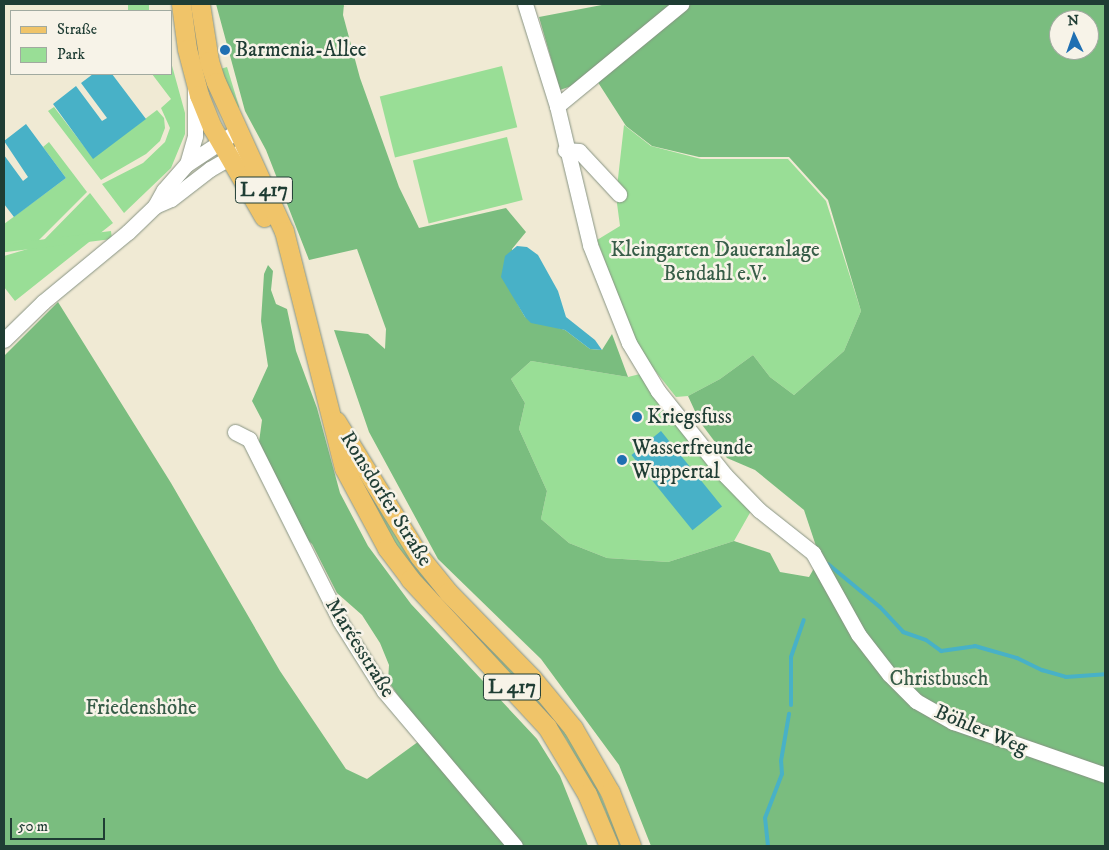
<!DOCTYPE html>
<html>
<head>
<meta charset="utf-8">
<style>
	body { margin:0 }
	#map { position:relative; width:1109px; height:850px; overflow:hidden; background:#f0ead4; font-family:"IM FELL DW Pica",serif }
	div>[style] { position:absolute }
	.green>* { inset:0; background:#99de96; transform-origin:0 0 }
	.forest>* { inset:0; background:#7abd7f }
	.water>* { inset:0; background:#48b1c7; transform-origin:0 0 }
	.stream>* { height:4px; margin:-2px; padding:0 2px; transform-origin:2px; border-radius:2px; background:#48b1c7 }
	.roads { filter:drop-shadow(0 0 1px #889484) drop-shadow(0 0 1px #889484) }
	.minor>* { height:15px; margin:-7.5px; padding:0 7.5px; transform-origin:7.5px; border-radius:7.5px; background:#fff }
	.major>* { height:19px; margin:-9.5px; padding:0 9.5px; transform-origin:9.5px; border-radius:9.5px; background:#f0c469 }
	.dots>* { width:14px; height:14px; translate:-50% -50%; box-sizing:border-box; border:2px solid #f7f3e8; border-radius:50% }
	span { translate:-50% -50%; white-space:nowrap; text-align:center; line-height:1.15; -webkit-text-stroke:5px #f7f3e8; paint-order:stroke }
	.shield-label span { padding:1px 4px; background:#f7f3e8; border:1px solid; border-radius:4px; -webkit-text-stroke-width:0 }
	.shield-label { font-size:20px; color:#1f3d34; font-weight:700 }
	.poi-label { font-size:21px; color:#1f3d34 }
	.left { translate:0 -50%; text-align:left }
	.park-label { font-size:21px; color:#375d48 }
	.street-label { font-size:21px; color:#1f3d34 }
	.frame { position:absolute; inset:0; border:5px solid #1f3d34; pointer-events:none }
	.legend { position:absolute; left:10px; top:10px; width:162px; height:65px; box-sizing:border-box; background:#f7f3e8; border:1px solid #a1aaa0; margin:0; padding:6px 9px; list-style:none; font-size:15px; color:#1f3d34 }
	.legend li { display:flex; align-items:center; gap:10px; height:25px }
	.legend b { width:25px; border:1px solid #a1aaa0 }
	.north { position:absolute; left:1049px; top:10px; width:50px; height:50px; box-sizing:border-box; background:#f7f3e8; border:1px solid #a1aaa0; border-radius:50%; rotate:357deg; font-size:14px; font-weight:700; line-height:20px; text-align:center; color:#1f3d34 }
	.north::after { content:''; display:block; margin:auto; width:18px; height:22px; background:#1f6fb2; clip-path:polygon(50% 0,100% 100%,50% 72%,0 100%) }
	.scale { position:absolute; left:10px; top:818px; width:95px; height:22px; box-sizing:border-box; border:2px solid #1f3d34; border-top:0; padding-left:6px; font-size:15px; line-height:18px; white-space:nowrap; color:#1f3d34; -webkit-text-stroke:4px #f7f3e8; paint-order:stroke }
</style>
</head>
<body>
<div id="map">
	<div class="green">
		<div style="left:128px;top:4px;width:21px;height:7px"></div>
		<div style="clip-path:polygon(171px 62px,185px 113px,185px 134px,171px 168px,124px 213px,102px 184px,143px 163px,165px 142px,170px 128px,161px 108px,171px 99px,152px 74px,171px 74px)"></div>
		<div style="left:502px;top:66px;width:63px;height:126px;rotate:76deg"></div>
		<div style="left:227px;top:67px;width:42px;height:6px;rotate:73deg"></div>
		<div style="clip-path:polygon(54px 107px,93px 158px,157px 110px,164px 118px,165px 128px,160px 141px,146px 154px,101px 180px,48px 111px)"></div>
		<div style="clip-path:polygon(624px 125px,651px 146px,701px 159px,788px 159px,826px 201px,861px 311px,844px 351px,794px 395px,770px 377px,753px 355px,720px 379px,688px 396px,676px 397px,638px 349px,597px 240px,620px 226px,616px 196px)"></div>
		<div style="left:507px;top:137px;width:65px;height:97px;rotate:76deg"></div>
		<div style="clip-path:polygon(49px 142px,87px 192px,36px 243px,4px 250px,4px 224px,66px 178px,43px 147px)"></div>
		<div style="clip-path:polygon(90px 193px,113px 223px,15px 301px,4px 287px,4px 256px,38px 246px)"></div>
		<div style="left:111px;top:231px;width:8px;height:128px;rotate:83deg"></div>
		<div style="clip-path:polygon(531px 361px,628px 377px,644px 373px,751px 511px,734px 541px,668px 562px,607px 558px,569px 543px,541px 519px,547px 491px,519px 429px,525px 403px,511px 379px)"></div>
		<div style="clip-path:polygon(352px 461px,416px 566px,534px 690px,566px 734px,591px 773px,622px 846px,617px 846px,605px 810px,566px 739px,519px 682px,434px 596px,401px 554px,379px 519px)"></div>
	</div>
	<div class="forest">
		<div style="clip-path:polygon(evenodd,216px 4px,344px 4px,343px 15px,360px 78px,399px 187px,419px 228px,506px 208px,526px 232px,512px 249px,517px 303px,525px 317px,565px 330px,590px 349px,602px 350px,612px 334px,628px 377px,531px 361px,511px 379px,525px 403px,519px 429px,547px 491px,541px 519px,569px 543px,607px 558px,668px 562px,734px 541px,770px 553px,780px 572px,809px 577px,820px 558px,804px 510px,755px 470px,727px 458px,700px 422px,688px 396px,720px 379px,753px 355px,770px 377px,794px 395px,844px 351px,861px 311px,828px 200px,789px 157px,699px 157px,652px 146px,626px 126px,592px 73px,580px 83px,560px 90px,539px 17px,607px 4px,1105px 4px,1105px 846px,651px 846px,619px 765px,541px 659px,438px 559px,369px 432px,334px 330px,368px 334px,385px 349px,386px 329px,357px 249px,309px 260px,266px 150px,245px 111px,216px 4px,1059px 20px,1089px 20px,1089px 50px,1059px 50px,1059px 20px)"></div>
		<div style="clip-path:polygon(268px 265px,273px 271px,271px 290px,276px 304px,287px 309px,296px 351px,317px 408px,340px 493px,368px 546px,411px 604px,537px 739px,560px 776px,588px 846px,4px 846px,4px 356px,58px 302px,171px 483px,280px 671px,346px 769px,367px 779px,426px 736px,388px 681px,389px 665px,380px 643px,362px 615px,337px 593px,312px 544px,296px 529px,259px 442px,262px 420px,252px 401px,268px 366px,261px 321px,264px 274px)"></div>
	</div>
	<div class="water">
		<div style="clip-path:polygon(93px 74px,112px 74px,146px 119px,93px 159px,53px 104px,76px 86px,102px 121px,107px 118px,81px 83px)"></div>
		<div style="clip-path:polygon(26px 124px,66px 178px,14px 217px,4px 204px,4px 155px,23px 181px,28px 177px,4px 141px)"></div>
		<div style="clip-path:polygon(517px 246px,527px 247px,538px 255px,558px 291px,566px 317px,595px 340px,602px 350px,590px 349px,565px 330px,531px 323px,525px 317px,501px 277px,505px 256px)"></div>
		<div style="left:661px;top:431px;width:97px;height:38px;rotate:51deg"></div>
	</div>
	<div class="stream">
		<div style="left:828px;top:564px;width:67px;rotate:39.6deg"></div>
		<div style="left:880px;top:607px;width:34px;rotate:47deg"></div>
		<div style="left:903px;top:632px;width:24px;rotate:19deg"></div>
		<div style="left:926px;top:640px;width:19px;rotate:36deg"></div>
		<div style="left:941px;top:651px;width:34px;rotate:-8deg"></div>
		<div style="left:975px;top:646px;width:44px;rotate:15.9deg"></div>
		<div style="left:1017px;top:658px;width:28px;rotate:26deg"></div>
		<div style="left:1042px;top:670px;width:25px;rotate:16deg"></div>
		<div style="left:1066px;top:677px;width:39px;rotate:-4deg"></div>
		<div style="left:791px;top:705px;width:48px;rotate:-90deg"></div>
		<div style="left:791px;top:657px;width:39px;rotate:-71deg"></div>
		<div style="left:768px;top:846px;width:28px;rotate:-96deg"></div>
		<div style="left:765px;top:818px;width:47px;rotate:-68.9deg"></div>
		<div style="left:782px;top:774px;width:13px;rotate:-94deg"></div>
		<div style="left:781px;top:761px;width:48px;rotate:-80.3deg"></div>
	</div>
	<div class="roads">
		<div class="minor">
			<div style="left:525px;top:4px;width:107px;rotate:72.6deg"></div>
			<div style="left:557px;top:106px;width:143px;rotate:76.6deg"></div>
			<div style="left:590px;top:245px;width:105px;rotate:68.3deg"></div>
			<div style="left:629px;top:343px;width:56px;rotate:58.9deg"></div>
			<div style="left:658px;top:391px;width:107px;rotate:51.4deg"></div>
			<div style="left:725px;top:475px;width:49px;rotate:45.8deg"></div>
			<div style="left:759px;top:510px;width:69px;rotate:38.5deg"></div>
			<div style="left:813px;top:553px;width:93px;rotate:60.9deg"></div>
			<div style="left:858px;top:634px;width:51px;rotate:52.2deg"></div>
			<div style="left:889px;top:674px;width:38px;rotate:45deg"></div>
			<div style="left:916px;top:701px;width:43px;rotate:29.6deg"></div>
			<div style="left:953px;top:722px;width:161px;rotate:19.2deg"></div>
			<div style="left:557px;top:106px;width:161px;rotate:-39.4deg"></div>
			<div style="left:565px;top:150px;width:14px;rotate:4deg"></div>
			<div style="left:579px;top:151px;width:59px;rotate:47.1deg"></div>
			<div style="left:187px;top:164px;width:29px;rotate:-74deg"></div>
			<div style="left:195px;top:136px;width:47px;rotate:-90deg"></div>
			<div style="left:155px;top:206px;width:17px;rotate:-24deg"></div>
			<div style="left:171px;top:199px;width:49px;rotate:-37.6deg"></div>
			<div style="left:210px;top:169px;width:39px;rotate:-30deg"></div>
			<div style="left:4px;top:340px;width:54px;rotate:-44.3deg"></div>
			<div style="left:43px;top:302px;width:110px;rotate:-39.5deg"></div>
			<div style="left:128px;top:232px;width:37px;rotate:-44deg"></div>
			<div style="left:155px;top:206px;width:18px;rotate:-61deg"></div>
			<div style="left:164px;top:190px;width:35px;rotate:-49deg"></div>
			<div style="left:187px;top:164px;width:60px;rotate:-33.4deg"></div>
			<div style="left:235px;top:432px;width:16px;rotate:27deg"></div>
			<div style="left:249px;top:439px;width:203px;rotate:63.4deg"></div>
			<div style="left:340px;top:621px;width:83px;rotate:57.8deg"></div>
			<div style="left:384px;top:691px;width:203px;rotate:49.8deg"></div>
		</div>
		<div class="major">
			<div style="left:181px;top:4px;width:45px;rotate:82.4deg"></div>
			<div style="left:187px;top:49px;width:48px;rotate:75.4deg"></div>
			<div style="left:199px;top:95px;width:35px;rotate:68deg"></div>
			<div style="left:212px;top:127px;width:104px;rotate:60deg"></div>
			<div style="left:200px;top:4px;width:58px;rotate:81deg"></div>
			<div style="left:209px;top:61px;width:22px;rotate:72deg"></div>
			<div style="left:216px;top:82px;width:164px;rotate:65.5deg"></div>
			<div style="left:284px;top:231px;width:244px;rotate:75.8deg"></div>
			<div style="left:344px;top:468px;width:91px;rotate:61.7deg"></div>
			<div style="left:387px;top:548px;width:39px;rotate:53deg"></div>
			<div style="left:410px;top:579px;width:202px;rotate:47.2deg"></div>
			<div style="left:547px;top:727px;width:78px;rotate:59.2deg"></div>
			<div style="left:587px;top:794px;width:56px;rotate:67.1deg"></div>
			<div style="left:336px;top:421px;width:158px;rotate:58.4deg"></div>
			<div style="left:419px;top:556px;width:46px;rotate:51.1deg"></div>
			<div style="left:448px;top:592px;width:120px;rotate:45.7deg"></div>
			<div style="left:532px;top:678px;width:65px;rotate:50.6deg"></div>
			<div style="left:573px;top:728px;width:74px;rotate:60deg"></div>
			<div style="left:610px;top:792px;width:58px;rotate:68.7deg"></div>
		</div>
	</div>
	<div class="dots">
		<div style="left:225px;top:50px;background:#1f6fb2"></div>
		<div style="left:637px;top:417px;background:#1f6fb2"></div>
		<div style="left:622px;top:460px;background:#1f6fb2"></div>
	</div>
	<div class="shield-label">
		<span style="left:264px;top:190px">L 417</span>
		<span style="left:512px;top:687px">L 417</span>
	</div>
	<div class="poi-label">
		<span class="left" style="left:235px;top:50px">Barmenia-Allee</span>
		<span class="left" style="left:647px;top:417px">Kriegsfuss</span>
		<span class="left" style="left:632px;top:460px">Wasserfreunde<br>Wuppertal</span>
	</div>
	<div class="park-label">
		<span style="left:715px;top:262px">Kleingarten Daueranlage<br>Bendahl e.V.</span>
		<span style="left:939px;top:679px">Christbusch</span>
		<span style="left:141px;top:708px">Friedenshöhe</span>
	</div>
	<div class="street-label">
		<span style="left:386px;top:499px;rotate:58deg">Ronsdorfer Straße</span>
		<span style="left:360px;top:648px;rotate:58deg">Maréesstraße</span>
		<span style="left:981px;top:730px;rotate:23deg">Böhler Weg</span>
	</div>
	<div class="frame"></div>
	<ul class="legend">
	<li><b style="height:6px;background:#f0c469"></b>Straße</li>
	<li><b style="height:14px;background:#99de96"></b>Park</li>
	</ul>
	<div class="north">N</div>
	<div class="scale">50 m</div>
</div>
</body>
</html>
